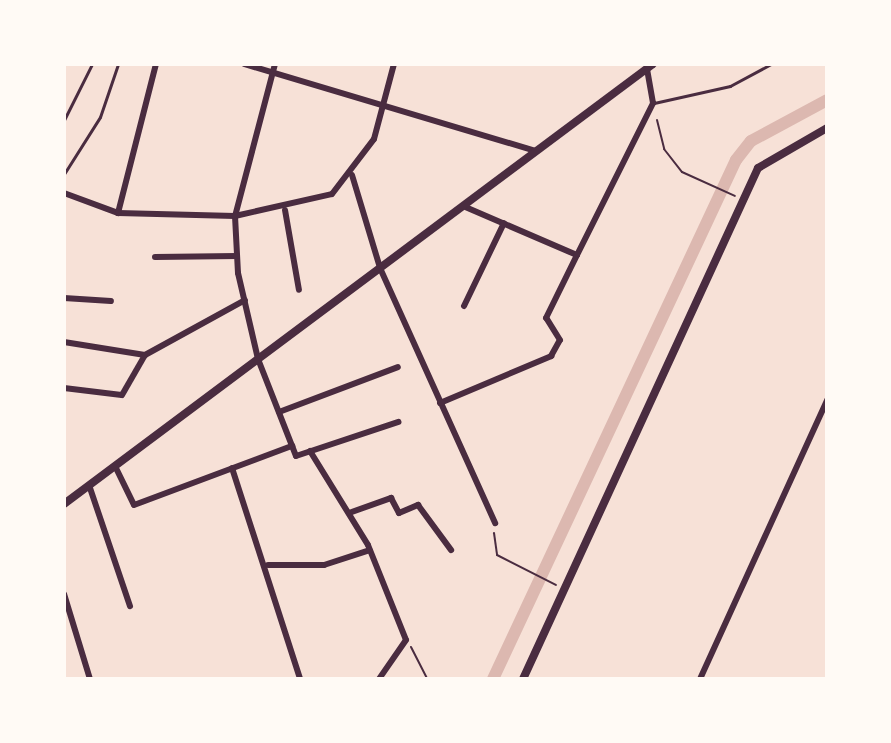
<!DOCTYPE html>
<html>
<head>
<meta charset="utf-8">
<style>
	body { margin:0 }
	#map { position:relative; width:891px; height:743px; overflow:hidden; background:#f7e1d7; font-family:"Nunito Sans",sans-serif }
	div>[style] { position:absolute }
	.canal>* { height:12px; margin:-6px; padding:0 6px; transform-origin:6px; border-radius:6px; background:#dcb8b0 }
	.path>* { height:2px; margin:-1px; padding:0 1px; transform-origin:1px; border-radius:1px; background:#4a2c40 }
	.service>* { height:3px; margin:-1.5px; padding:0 1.5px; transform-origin:1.5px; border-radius:1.5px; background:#4a2c40 }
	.minor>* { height:6px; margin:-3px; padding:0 3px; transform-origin:3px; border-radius:3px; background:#4a2c40 }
	.secondary>* { height:8px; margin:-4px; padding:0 4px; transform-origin:4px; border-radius:4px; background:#4a2c40 }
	span { translate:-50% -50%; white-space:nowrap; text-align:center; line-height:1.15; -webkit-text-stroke:8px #fffaf5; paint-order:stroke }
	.frame { position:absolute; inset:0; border:66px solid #fffaf5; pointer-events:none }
</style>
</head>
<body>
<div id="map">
	<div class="canal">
		<div style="left:493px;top:679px;width:573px;rotate:-64.91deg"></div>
		<div style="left:736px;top:160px;width:24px;rotate:-52deg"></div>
		<div style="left:751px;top:141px;width:86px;rotate:-28.3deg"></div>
	</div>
	<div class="path">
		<div style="left:657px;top:120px;width:30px;rotate:76deg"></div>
		<div style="left:664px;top:149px;width:29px;rotate:52deg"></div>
		<div style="left:682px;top:172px;width:58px;rotate:24.4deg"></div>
		<div style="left:494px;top:533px;width:22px;rotate:82deg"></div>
		<div style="left:497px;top:555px;width:66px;rotate:27deg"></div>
		<div style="left:411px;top:647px;width:36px;rotate:63deg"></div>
	</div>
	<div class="service">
		<div style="left:654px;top:103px;width:78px;rotate:-12.6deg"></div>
		<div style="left:730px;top:86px;width:47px;rotate:-28.2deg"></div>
		<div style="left:64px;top:120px;width:63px;rotate:-63.4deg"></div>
		<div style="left:64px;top:174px;width:67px;rotate:-57.7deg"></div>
		<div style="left:100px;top:117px;width:56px;rotate:-71.2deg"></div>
	</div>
	<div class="minor">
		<div style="left:244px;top:64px;width:304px;rotate:16.6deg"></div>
		<div style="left:275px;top:64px;width:157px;rotate:104.7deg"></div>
		<div style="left:235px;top:216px;width:57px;rotate:87deg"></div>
		<div style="left:238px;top:273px;width:88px;rotate:76.9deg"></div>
		<div style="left:258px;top:359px;width:104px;rotate:68.6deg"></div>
		<div style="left:296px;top:456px;width:108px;rotate:-18.4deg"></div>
		<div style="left:352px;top:175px;width:97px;rotate:73.2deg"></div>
		<div style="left:380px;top:268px;width:280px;rotate:65.7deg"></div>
		<div style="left:64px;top:193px;width:58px;rotate:20.3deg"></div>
		<div style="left:118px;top:213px;width:117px;rotate:1.5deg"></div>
		<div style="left:235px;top:216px;width:99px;rotate:-12.8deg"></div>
		<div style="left:332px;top:194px;width:69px;rotate:-52.6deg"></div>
		<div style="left:374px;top:139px;width:78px;rotate:-75.1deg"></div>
		<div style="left:463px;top:206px;width:124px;rotate:23.3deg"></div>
		<div style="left:577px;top:255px;width:170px;rotate:-63.4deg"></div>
		<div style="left:653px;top:103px;width:35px;rotate:-100deg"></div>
		<div style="left:285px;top:210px;width:81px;rotate:80.1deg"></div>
		<div style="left:118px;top:213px;width:154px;rotate:-75.7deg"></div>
		<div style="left:155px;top:257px;width:82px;rotate:-0.7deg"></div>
		<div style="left:64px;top:298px;width:47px;rotate:3.7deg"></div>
		<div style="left:464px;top:306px;width:92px;rotate:-64.3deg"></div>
		<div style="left:64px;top:342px;width:82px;rotate:9.1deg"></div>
		<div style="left:145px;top:355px;width:114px;rotate:-28.8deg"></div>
		<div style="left:64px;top:388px;width:58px;rotate:6.9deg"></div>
		<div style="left:122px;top:395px;width:46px;rotate:-60.1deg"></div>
		<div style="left:440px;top:403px;width:121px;rotate:-22.9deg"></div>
		<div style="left:551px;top:356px;width:18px;rotate:-61deg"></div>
		<div style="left:560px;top:340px;width:26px;rotate:-122deg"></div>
		<div style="left:546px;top:318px;width:70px;rotate:-63.8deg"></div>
		<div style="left:279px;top:412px;width:127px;rotate:-20.7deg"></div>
		<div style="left:310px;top:451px;width:110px;rotate:58.3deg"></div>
		<div style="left:368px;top:545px;width:102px;rotate:68.2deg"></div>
		<div style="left:406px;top:640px;width:47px;rotate:124.7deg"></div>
		<div style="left:115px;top:466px;width:43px;rotate:64deg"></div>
		<div style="left:134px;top:505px;width:169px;rotate:-20.5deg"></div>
		<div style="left:232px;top:468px;width:222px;rotate:72.1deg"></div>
		<div style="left:89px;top:485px;width:128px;rotate:71.3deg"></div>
		<div style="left:349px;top:513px;width:45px;rotate:-19.7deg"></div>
		<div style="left:391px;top:498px;width:17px;rotate:62deg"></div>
		<div style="left:399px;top:513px;width:21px;rotate:-23deg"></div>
		<div style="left:418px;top:505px;width:56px;rotate:53.7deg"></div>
		<div style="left:268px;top:565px;width:56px"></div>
		<div style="left:324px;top:565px;width:48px;rotate:-18.1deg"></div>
		<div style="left:64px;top:594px;width:89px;rotate:73deg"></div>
		<div style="left:700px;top:679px;width:307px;rotate:-65.5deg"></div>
	</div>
	<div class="secondary">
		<div style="left:64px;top:504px;width:735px;rotate:-36.76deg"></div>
		<div style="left:523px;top:679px;width:562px;rotate:-65.3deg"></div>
		<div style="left:758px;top:168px;width:80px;rotate:-30.1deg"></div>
	</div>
	<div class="frame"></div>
</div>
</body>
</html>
